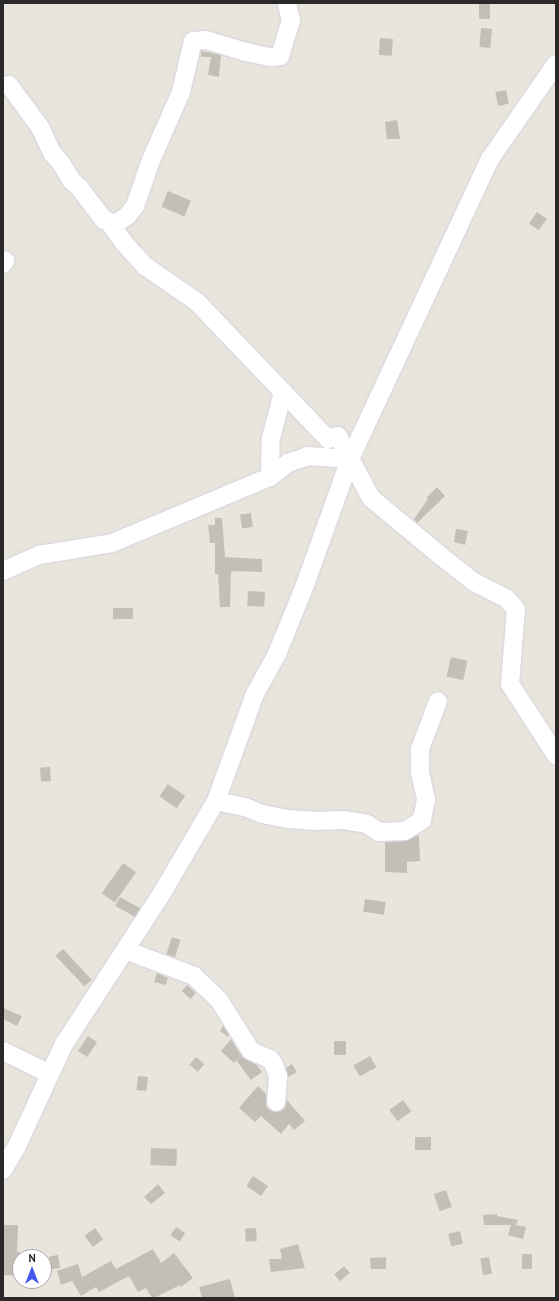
<!DOCTYPE html>
<html>
<head>
<meta charset="utf-8">
<style>
	body { margin:0 }
	#map { position:relative; width:559px; height:1301px; overflow:hidden; background:#eae5dc; font-family:"PT Sans",sans-serif }
	div>[style] { position:absolute }
	.building>* { inset:0; background:#c3bfb7; transform-origin:0 0 }
	.roads { filter:drop-shadow(0 0 1px #d1d3e1) drop-shadow(0 0 1px #d1d3e1) }
	.minor>* { height:18px; margin:-9px; padding:0 9px; transform-origin:9px; border-radius:9px; background:#fff }
	span { translate:-50% -50%; white-space:nowrap; text-align:center; line-height:1.15; -webkit-text-stroke:4px #fff; paint-order:stroke }
	.frame { position:absolute; inset:0; border:4px solid #292929; pointer-events:none }
	.north { position:absolute; left:12px; top:1249px; width:40px; height:40px; box-sizing:border-box; background:#fff; border:1px solid #a9a9a9; border-radius:50%; rotate:0deg; font-size:11px; font-weight:700; line-height:16px; text-align:center; color:#292929 }
	.north::after { content:''; display:block; margin:auto; width:14px; height:18px; background:#4659ed; clip-path:polygon(50% 0,100% 100%,50% 72%,0 100%) }
</style>
</head>
<body>
<div id="map">
	<div class="building">
		<div style="left:479px;top:4px;width:11px;height:15px"></div>
		<div style="left:481px;top:28px;width:11px;height:19px;rotate:5deg"></div>
		<div style="left:380px;top:38px;width:13px;height:17px;rotate:4deg"></div>
		<div style="clip-path:polygon(201px 51px,221px 55px,219px 77px,208px 75px,211px 57px,201px 57px)"></div>
		<div style="left:506px;top:90px;width:14px;height:11px;rotate:78deg"></div>
		<div style="clip-path:polygon(397px 120px,400px 139px,387px 139px,385px 122px)"></div>
		<div style="left:168px;top:191px;width:25px;height:17px;rotate:23deg"></div>
		<div style="left:537px;top:212px;width:12px;height:14px;rotate:35deg"></div>
		<div style="clip-path:polygon(437px 487px,445px 496px,417px 523px,414px 519px,428px 499px,426px 498px)"></div>
		<div style="left:251px;top:513px;width:14px;height:11px;rotate:82deg"></div>
		<div style="clip-path:polygon(215px 518px,222px 518px,225px 557px,262px 559px,262px 572px,231px 571px,230px 607px,220px 607px,218px 574px,215px 574px,215px 543px,210px 543px,208px 525px,215px 525px)"></div>
		<div style="clip-path:polygon(456px 529px,468px 531px,465px 545px,454px 542px)"></div>
		<div style="left:248px;top:591px;width:17px;height:15px;rotate:3deg"></div>
		<div style="left:113px;top:608px;width:20px;height:11px"></div>
		<div style="left:451px;top:657px;width:17px;height:20px;rotate:13deg"></div>
		<div style="left:50px;top:767px;width:14px;height:10px;rotate:86deg"></div>
		<div style="left:168px;top:784px;width:21px;height:15px;rotate:35deg"></div>
		<div style="clip-path:polygon(416px 836px,419px 836px,420px 861px,407px 862px,407px 873px,385px 872px,385px 842px,406px 841px)"></div>
		<div style="left:123px;top:863px;width:16px;height:37px;rotate:35deg"></div>
		<div style="left:120px;top:897px;width:23px;height:10px;rotate:29deg"></div>
		<div style="left:365px;top:899px;width:21px;height:13px;rotate:8deg"></div>
		<div style="left:172px;top:937px;width:9px;height:18px;rotate:18deg"></div>
		<div style="left:63px;top:949px;width:42px;height:10px;rotate:47deg"></div>
		<div style="clip-path:polygon(157px 973px,168px 978px,166px 985px,154px 982px)"></div>
		<div style="left:187px;top:985px;width:12px;height:8px;rotate:42deg"></div>
		<div style="clip-path:polygon(3px 1008px,22px 1016px,17px 1026px,3px 1019px)"></div>
		<div style="clip-path:polygon(223px 1026px,229px 1035px,228px 1037px,220px 1031px)"></div>
		<div style="left:88px;top:1036px;width:11px;height:18px;rotate:34deg"></div>
		<div style="clip-path:polygon(231px 1039px,242px 1057px,257px 1065px,262px 1072px,251px 1080px,236px 1060px,234px 1063px,221px 1051px)"></div>
		<div style="left:334px;top:1041px;width:12px;height:14px"></div>
		<div style="left:370px;top:1056px;width:13px;height:19px;rotate:61deg"></div>
		<div style="left:196px;top:1057px;width:11px;height:10px;rotate:41deg"></div>
		<div style="clip-path:polygon(292px 1064px,297px 1072px,288px 1077px,286px 1068px)"></div>
		<div style="left:138px;top:1076px;width:10px;height:14px;rotate:6deg"></div>
		<div style="clip-path:polygon(258px 1086px,266px 1094px,266px 1106px,270px 1110px,275px 1112px,281px 1111px,285px 1108px,287px 1100px,305px 1121px,294px 1130px,289px 1124px,281px 1134px,261px 1116px,255px 1122px,239px 1108px)"></div>
		<div style="left:403px;top:1100px;width:14px;height:17px;rotate:54deg"></div>
		<div style="left:431px;top:1137px;width:13px;height:16px;rotate:90deg"></div>
		<div style="left:151px;top:1148px;width:26px;height:17px;rotate:2deg"></div>
		<div style="left:253px;top:1176px;width:18px;height:12px;rotate:34deg"></div>
		<div style="clip-path:polygon(158px 1184px,165px 1193px,151px 1204px,144px 1197px)"></div>
		<div style="left:446px;top:1190px;width:18px;height:13px;rotate:71deg"></div>
		<div style="clip-path:polygon(497px 1214px,497px 1216px,518px 1220px,516px 1225px,526px 1227px,523px 1239px,508px 1235px,511px 1225px,484px 1225px,483px 1215px)"></div>
		<div style="clip-path:polygon(3px 1225px,18px 1225px,17px 1252px,20px 1252px,20px 1276px,3px 1275px)"></div>
		<div style="left:176px;top:1227px;width:11px;height:10px;rotate:34deg"></div>
		<div style="left:95px;top:1228px;width:14px;height:13px;rotate:54deg"></div>
		<div style="left:256px;top:1228px;width:13px;height:11px;rotate:86deg"></div>
		<div style="left:460px;top:1231px;width:13px;height:12px;rotate:77deg"></div>
		<div style="clip-path:polygon(298px 1244px,305px 1268px,271px 1272px,269px 1259px,282px 1259px,280px 1249px)"></div>
		<div style="clip-path:polygon(153px 1249px,161px 1263px,174px 1253px,193px 1278px,181px 1287px,180px 1285px,154px 1298px,152px 1298px,146px 1288px,138px 1292px,129px 1276px,99px 1292px,96px 1287px,81px 1296px,72px 1281px,61px 1285px,57px 1271px,78px 1264px,82px 1277px,111px 1261px,116px 1269px)"></div>
		<div style="left:522px;top:1254px;width:10px;height:15px"></div>
		<div style="left:58px;top:1255px;width:13px;height:9px;rotate:81deg"></div>
		<div style="clip-path:polygon(386px 1257px,386px 1269px,371px 1269px,370px 1258px)"></div>
		<div style="left:489px;top:1257px;width:17px;height:9px;rotate:80deg"></div>
		<div style="left:344px;top:1266px;width:9px;height:13px;rotate:49deg"></div>
		<div style="clip-path:polygon(230px 1279px,235px 1298px,202px 1298px,199px 1287px)"></div>
	</div>
	<div class="roads">
		<div class="minor">
			<div style="left:9px;top:85px;width:52px;rotate:53.6deg"></div>
			<div style="left:40px;top:127px;width:29px;rotate:65deg"></div>
			<div style="left:52px;top:153px;width:13px;rotate:48deg"></div>
			<div style="left:61px;top:163px;width:21px;rotate:59deg"></div>
			<div style="left:72px;top:181px;width:9px;rotate:41deg"></div>
			<div style="left:79px;top:187px;width:41px;rotate:52.9deg"></div>
			<div style="left:104px;top:220px;width:12px;rotate:20deg"></div>
			<div style="left:115px;top:224px;width:14px;rotate:-34deg"></div>
			<div style="left:127px;top:216px;width:13px;rotate:-51deg"></div>
			<div style="left:135px;top:206px;width:49px;rotate:-70.8deg"></div>
			<div style="left:151px;top:160px;width:74px;rotate:-66.2deg"></div>
			<div style="left:181px;top:92px;width:52px;rotate:-76.8deg"></div>
			<div style="left:193px;top:41px;width:13px;rotate:-4deg"></div>
			<div style="left:206px;top:40px;width:42px;rotate:16.7deg"></div>
			<div style="left:246px;top:52px;width:25px;rotate:12deg"></div>
			<div style="left:270px;top:57px;width:10px;rotate:-6deg"></div>
			<div style="left:280px;top:56px;width:37px;rotate:-73deg"></div>
			<div style="left:291px;top:21px;width:18px;rotate:-103deg"></div>
			<div style="left:109px;top:222px;width:27px;rotate:54deg"></div>
			<div style="left:125px;top:244px;width:30px;rotate:48deg"></div>
			<div style="left:145px;top:266px;width:63px;rotate:34.7deg"></div>
			<div style="left:197px;top:302px;width:190px;rotate:46.3deg"></div>
			<div style="left:328px;top:439px;width:10px;rotate:-17deg"></div>
			<div style="left:338px;top:436px;width:70px;rotate:62deg"></div>
			<div style="left:371px;top:498px;width:92px;rotate:39.7deg"></div>
			<div style="left:442px;top:557px;width:41px;rotate:38deg"></div>
			<div style="left:474px;top:582px;width:37px;rotate:27deg"></div>
			<div style="left:507px;top:599px;width:13px;rotate:48deg"></div>
			<div style="left:516px;top:609px;width:75px;rotate:94.6deg"></div>
			<div style="left:510px;top:684px;width:85px;rotate:57.1deg"></div>
			<div style="left:3px;top:264px;width:4px;rotate:-56deg"></div>
			<div style="left:270px;top:477px;width:39px;rotate:-89deg"></div>
			<div style="left:271px;top:438px;width:48px;rotate:-75.4deg"></div>
			<div style="left:3px;top:571px;width:39px;rotate:-24deg"></div>
			<div style="left:39px;top:555px;width:74px;rotate:-9.3deg"></div>
			<div style="left:112px;top:543px;width:171px;rotate:-22.7deg"></div>
			<div style="left:270px;top:477px;width:23px;rotate:-38deg"></div>
			<div style="left:288px;top:463px;width:21px;rotate:-19deg"></div>
			<div style="left:308px;top:456px;width:42px;rotate:4.1deg"></div>
			<div style="left:216px;top:801px;width:30px;rotate:12deg"></div>
			<div style="left:245px;top:807px;width:18px;rotate:22deg"></div>
			<div style="left:262px;top:814px;width:26px;rotate:11deg"></div>
			<div style="left:288px;top:819px;width:26px;rotate:4deg"></div>
			<div style="left:314px;top:821px;width:29px;rotate:-2deg"></div>
			<div style="left:343px;top:820px;width:24px;rotate:9deg"></div>
			<div style="left:367px;top:824px;width:14px;rotate:34deg"></div>
			<div style="left:379px;top:832px;width:26px;rotate:-2deg"></div>
			<div style="left:405px;top:831px;width:20px;rotate:-33deg"></div>
			<div style="left:422px;top:820px;width:21px;rotate:-79deg"></div>
			<div style="left:426px;top:799px;width:28px;rotate:-103deg"></div>
			<div style="left:420px;top:772px;width:23px;rotate:-90deg"></div>
			<div style="left:420px;top:749px;width:51px;rotate:-69.4deg"></div>
			<div style="left:125px;top:950px;width:74px;rotate:20.6deg"></div>
			<div style="left:194px;top:976px;width:35px;rotate:44deg"></div>
			<div style="left:219px;top:1000px;width:60px;rotate:57.9deg"></div>
			<div style="left:251px;top:1051px;width:21px;rotate:23deg"></div>
			<div style="left:270px;top:1059px;width:7px;rotate:56deg"></div>
			<div style="left:274px;top:1065px;width:12px;rotate:70deg"></div>
			<div style="left:278px;top:1076px;width:26px;rotate:94deg"></div>
			<div style="left:3px;top:1051px;width:52px;rotate:26.1deg"></div>
			<div style="left:3px;top:1170px;width:28px;rotate:-60deg"></div>
			<div style="left:17px;top:1146px;width:112px;rotate:-65.3deg"></div>
			<div style="left:64px;top:1044px;width:180px;rotate:-57deg"></div>
			<div style="left:162px;top:893px;width:107px;rotate:-59.6deg"></div>
			<div style="left:216px;top:801px;width:114px;rotate:-70deg"></div>
			<div style="left:255px;top:694px;width:46px;rotate:-61.2deg"></div>
			<div style="left:277px;top:654px;width:74px;rotate:-67.9deg"></div>
			<div style="left:305px;top:585px;width:134px;rotate:-70.3deg"></div>
			<div style="left:350px;top:459px;width:331px;rotate:-65deg"></div>
			<div style="left:490px;top:159px;width:116px;rotate:-55.2deg"></div>
		</div>
	</div>
	<div class="frame"></div>
	<div class="north">N</div>
</div>
</body>
</html>
